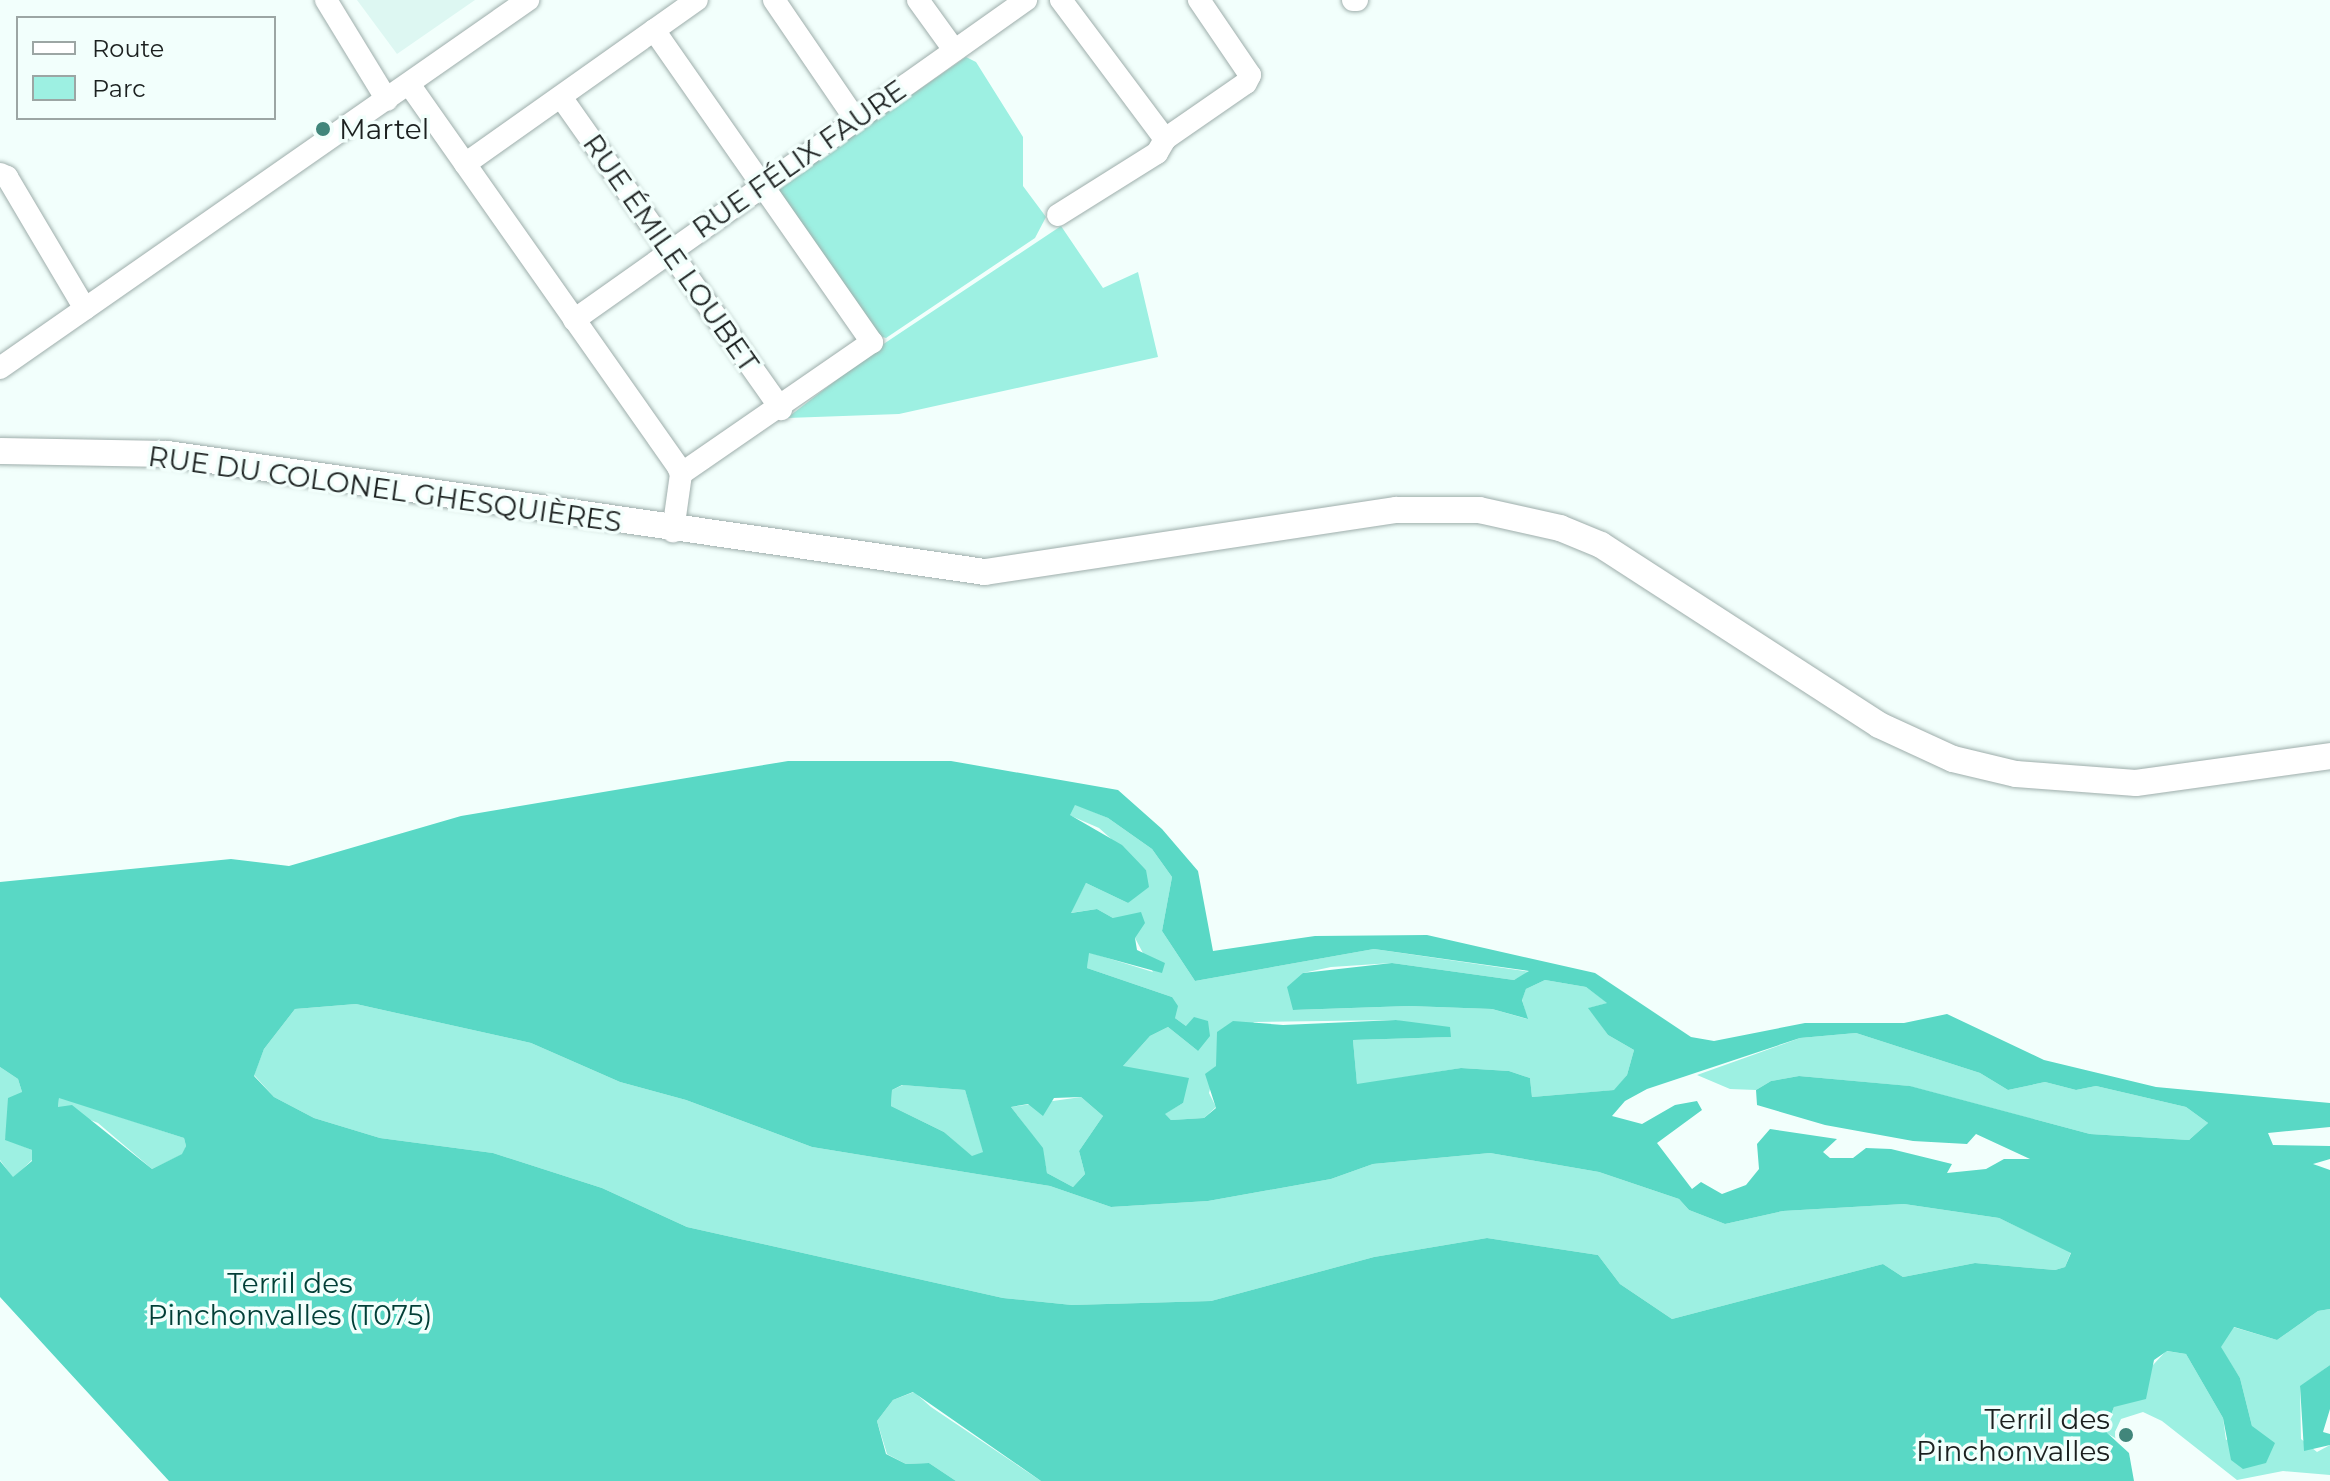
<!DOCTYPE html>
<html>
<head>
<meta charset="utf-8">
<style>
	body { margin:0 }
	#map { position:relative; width:2330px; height:1481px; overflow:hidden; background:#f2fffc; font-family:Montserrat,sans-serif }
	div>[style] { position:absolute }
	.built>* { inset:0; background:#ddf7f2 }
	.green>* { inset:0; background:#9df0e2 }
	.forest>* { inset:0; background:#59d8c5 }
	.roads { filter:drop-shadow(0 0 2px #9eaeab) drop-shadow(0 0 2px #9eaeab) }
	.minor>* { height:22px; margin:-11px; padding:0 11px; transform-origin:11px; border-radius:11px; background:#fff }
	.major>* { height:26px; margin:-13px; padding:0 13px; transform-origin:13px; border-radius:13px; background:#fff }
	.dots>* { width:22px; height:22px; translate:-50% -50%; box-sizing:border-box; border:4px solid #f2fffc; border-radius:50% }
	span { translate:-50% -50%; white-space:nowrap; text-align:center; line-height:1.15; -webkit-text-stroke:7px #f2fffc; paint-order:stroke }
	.poi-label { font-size:28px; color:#1c2120 }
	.left { translate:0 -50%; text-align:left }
	.right { translate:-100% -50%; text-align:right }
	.street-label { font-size:28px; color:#1c2120 }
	.park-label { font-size:28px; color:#023f37 }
	.legend { position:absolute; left:16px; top:16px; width:260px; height:104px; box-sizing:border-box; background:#f2fffc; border:2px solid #9ca6a4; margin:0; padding:10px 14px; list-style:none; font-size:24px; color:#1c2120 }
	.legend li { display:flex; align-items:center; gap:16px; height:40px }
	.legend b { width:40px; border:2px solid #9ca6a4 }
</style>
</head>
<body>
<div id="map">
	<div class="built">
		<div style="clip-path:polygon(357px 0,475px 0,397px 54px)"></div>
	</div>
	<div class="green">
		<div style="clip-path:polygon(966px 57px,976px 62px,1023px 137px,1023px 186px,1046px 217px,1035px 238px,886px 338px,876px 335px,777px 189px)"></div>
		<div style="clip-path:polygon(1061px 226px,1103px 288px,1138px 272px,1158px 357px,899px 414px,787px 418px,882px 345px)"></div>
		<div style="clip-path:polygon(1075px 804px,1108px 818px,1152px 849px,1172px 877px,1162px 931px,1195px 981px,1374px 949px,1531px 972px,1514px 980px,1392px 963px,1331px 967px,1303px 973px,1294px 1010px,1409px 1006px,1492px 1009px,1527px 1019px,1522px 999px,1526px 989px,1545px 980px,1586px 987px,1608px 1003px,1589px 1008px,1608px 1035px,1634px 1050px,1627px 1075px,1615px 1090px,1532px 1097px,1530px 1078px,1509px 1071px,1461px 1068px,1357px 1085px,1353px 1040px,1450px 1037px,1396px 1020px,1254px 1022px,1216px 1066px,1209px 1093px,1216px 1107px,1204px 1118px,1171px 1120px,1164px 1114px,1183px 1103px,1144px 1072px,1122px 1067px,1150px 1036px,1168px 1027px,1198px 1051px,1186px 1026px,1175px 1018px,1172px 997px,1087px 968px,1088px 952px,1153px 972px,1135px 938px,1113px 918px,1097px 909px,1070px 913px,1086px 883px,1128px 903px,1146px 870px,1099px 828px,1069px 815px)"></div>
		<div style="clip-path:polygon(356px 1004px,531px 1043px,620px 1082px,686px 1100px,812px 1147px,1050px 1186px,1111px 1207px,1208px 1201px,1331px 1179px,1373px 1164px,1490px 1153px,1599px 1172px,1679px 1199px,1689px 1210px,1725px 1224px,1783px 1211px,1904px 1204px,1999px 1218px,2071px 1252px,2065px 1267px,2055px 1270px,1975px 1263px,1903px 1277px,1883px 1264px,1672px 1319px,1620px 1284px,1598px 1255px,1487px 1238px,1374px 1257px,1211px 1301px,1072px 1305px,1003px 1298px,687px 1227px,602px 1188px,493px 1153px,380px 1138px,314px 1118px,274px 1097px,254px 1075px,264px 1049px,295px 1009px)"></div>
		<div style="clip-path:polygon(1856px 1033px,1980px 1073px,2008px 1090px,2045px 1082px,2076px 1090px,2096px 1086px,2186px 1107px,2208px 1123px,2189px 1140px,2090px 1134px,1909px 1086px,1799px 1076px,1771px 1081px,1756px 1090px,1730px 1089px,1697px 1075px,1800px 1038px)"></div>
		<div style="clip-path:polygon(0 1067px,18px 1079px,22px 1092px,5px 1139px,32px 1150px,32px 1160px,13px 1178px,0 1160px)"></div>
		<div style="clip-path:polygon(903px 1085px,965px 1090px,984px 1152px,972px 1157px,944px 1132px,891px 1106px,892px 1090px)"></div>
		<div style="clip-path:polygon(59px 1097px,184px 1138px,186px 1146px,183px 1154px,152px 1169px,98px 1123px,58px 1107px)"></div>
		<div style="clip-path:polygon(1081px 1097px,1103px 1116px,1079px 1151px,1085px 1174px,1073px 1187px,1047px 1173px,1042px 1148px,1011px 1107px)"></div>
		<div style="clip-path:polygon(2330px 1309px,2330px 1365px,2300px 1387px,2301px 1439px,2317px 1452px,2330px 1445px,2330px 1475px,2283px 1471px,2237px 1480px,2162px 1421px,2143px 1412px,2121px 1419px,2115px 1432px,2120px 1441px,2105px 1432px,2114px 1407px,2166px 1351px,2186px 1354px,2223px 1418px,2226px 1440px,2252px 1426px,2240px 1378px,2220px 1347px,2233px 1327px,2277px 1340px,2318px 1311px)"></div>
		<div style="clip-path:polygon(914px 1392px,931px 1407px,1041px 1481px,956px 1481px,929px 1463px,906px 1464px,887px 1454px,877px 1421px,893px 1400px)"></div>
	</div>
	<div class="forest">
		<div style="clip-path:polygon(evenodd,788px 761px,951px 761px,1118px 790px,1162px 829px,1198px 871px,1213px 951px,1315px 936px,1427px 935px,1595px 973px,1691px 1037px,1714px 1041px,1805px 1023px,1904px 1023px,1947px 1014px,2044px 1060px,2156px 1087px,2330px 1103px,2330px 1127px,2268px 1133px,2273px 1145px,2330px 1146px,2330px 1159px,2313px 1164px,2330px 1170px,2330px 1309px,2318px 1311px,2277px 1340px,2234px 1327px,2221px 1347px,2240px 1378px,2252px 1426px,2275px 1443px,2266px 1463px,2243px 1469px,2231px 1460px,2223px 1418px,2186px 1354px,2167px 1351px,2154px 1360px,2146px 1399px,2114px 1407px,2105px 1431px,2129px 1453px,2134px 1481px,1041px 1481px,913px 1392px,893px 1400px,877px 1421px,886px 1454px,906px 1464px,929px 1463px,956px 1481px,169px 1481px,0 1297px,0 1161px,13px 1177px,32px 1161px,32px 1150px,5px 1140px,8px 1098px,22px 1092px,18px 1079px,0 1067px,0 882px,231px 859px,289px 866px,461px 816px,788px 761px,1075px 805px,1108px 818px,1152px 849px,1172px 877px,1162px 931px,1195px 981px,1374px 949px,1529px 971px,1514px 980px,1392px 963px,1303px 973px,1287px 987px,1293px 1010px,1409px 1006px,1492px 1009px,1528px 1019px,1522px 1000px,1526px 989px,1545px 980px,1586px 987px,1607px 1003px,1588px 1008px,1608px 1035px,1634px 1050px,1627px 1075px,1614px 1090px,1532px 1097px,1530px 1078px,1509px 1071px,1461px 1068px,1357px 1084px,1353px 1040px,1451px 1037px,1450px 1027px,1396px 1020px,1283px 1025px,1233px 1021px,1217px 1032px,1216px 1066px,1205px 1074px,1216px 1108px,1204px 1118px,1171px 1120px,1165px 1114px,1183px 1103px,1189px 1078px,1123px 1066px,1150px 1036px,1168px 1027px,1198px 1051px,1210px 1036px,1208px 1021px,1194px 1017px,1186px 1026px,1175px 1018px,1178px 1006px,1172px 997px,1087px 968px,1089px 953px,1162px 973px,1165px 963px,1137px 950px,1135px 938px,1145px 923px,1141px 912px,1113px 918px,1097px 909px,1071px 913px,1086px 883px,1128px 903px,1149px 887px,1146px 870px,1122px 845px,1070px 815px,1075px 805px,788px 761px,356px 1004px,531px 1043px,620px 1082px,686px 1100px,812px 1147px,1050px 1186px,1111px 1207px,1208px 1201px,1331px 1179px,1373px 1164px,1490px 1153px,1599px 1172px,1679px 1199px,1689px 1210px,1725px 1224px,1783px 1211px,1904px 1204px,1999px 1218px,2071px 1253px,2065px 1267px,2055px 1270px,1975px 1263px,1903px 1277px,1883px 1264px,1672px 1319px,1620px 1284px,1598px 1255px,1487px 1238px,1374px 1257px,1211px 1301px,1072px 1305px,1003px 1298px,687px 1227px,602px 1188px,493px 1153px,380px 1138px,314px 1118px,274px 1097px,254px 1076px,264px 1049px,295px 1009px,356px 1004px,788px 761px,1856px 1033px,1980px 1073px,2008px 1090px,2045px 1082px,2076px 1090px,2096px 1086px,2186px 1107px,2208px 1123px,2189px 1140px,2090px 1134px,1910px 1086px,1799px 1076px,1771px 1081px,1756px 1090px,1757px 1105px,1825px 1125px,1913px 1141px,1967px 1144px,1976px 1134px,2030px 1159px,2004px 1159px,1986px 1169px,1947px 1173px,1952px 1164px,1891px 1149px,1866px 1148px,1853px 1158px,1830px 1158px,1823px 1152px,1837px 1139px,1770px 1129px,1757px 1144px,1759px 1169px,1746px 1185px,1722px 1194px,1701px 1182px,1692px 1189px,1657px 1143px,1702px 1110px,1697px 1101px,1675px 1105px,1642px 1124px,1612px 1116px,1625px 1101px,1647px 1089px,1800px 1038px,1856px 1033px,788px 761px,902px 1085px,965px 1090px,983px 1152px,972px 1156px,944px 1132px,891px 1106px,892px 1090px,902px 1085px,788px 761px,1081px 1097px,1103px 1116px,1079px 1151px,1085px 1174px,1073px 1187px,1047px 1173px,1043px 1148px,1011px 1107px,1028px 1104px,1043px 1116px,1054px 1098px,1081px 1097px,788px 761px,59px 1098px,184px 1138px,186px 1146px,182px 1154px,152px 1169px,72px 1105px,58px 1107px,59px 1098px)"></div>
		<div style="clip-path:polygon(2330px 1365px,2330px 1409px,2323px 1432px,2330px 1434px,2330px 1445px,2304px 1451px,2300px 1386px)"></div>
	</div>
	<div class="roads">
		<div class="minor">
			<div style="left:326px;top:0;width:117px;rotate:58.6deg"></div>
			<div style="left:774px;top:0;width:145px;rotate:55.7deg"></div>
			<div style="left:918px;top:0;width:62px;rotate:54.2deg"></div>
			<div style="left:1061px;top:0;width:174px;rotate:53.2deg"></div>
			<div style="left:1353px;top:0;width:4px"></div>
			<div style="left:654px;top:30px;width:381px;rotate:55.1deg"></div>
			<div style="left:872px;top:342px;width:232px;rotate:145.4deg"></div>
			<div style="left:409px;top:84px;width:468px;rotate:54.9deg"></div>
			<div style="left:678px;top:467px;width:8px;rotate:67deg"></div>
			<div style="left:681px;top:474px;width:58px;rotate:98deg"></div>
			<div style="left:561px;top:97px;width:382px;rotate:54.8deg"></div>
			<div style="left:465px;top:164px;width:284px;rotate:-35.3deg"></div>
			<div style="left:0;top:174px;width:8px;rotate:23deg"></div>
			<div style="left:7px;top:177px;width:153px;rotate:59.4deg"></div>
			<div style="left:1058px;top:215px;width:117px;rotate:-32.1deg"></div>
			<div style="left:1157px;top:153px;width:16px;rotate:-60deg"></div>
			<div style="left:1165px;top:139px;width:98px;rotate:-34.7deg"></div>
			<div style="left:1246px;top:83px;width:9px;rotate:-63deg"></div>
			<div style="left:1250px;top:75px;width:91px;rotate:-124.2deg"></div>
			<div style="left:574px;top:320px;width:554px;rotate:-35.3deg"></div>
			<div style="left:0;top:368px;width:644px;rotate:-34.88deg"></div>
		</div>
		<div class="major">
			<div style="left:0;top:451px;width:168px;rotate:1deg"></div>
			<div style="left:168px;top:454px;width:825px;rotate:8.22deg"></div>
			<div style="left:985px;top:572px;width:416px;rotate:-8.6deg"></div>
			<div style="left:1396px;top:510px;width:83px"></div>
			<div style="left:1479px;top:510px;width:83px;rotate:12.5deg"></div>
			<div style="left:1560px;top:528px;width:44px;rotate:22.5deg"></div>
			<div style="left:1601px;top:545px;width:331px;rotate:32.9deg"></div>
			<div style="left:1879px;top:725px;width:81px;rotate:24.7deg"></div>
			<div style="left:1953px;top:759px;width:65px;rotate:13.4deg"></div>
			<div style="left:2016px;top:774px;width:120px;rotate:4.3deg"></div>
			<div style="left:2136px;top:783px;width:196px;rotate:-7.9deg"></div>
		</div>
	</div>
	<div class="dots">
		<div style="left:323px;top:129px;background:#41867b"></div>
		<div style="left:2126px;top:1435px;background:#41867b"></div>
	</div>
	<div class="poi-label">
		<span class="left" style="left:339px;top:129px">Martel</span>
		<span class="right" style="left:2110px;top:1435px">Terril des<br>Pinchonvalles</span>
	</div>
	<div class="street-label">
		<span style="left:799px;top:159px;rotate:-35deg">RUE FÉLIX FAURE</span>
		<span style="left:671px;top:253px;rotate:55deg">RUE ÉMILE LOUBET</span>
		<span style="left:385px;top:489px;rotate:8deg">RUE DU COLONEL GHESQUIÈRES</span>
	</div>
	<div class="park-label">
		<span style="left:290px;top:1299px">Terril des<br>Pinchonvalles (T075)</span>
	</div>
	<ul class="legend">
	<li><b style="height:10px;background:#fff"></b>Route</li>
	<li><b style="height:22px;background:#9df0e2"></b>Parc</li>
	</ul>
</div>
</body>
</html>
